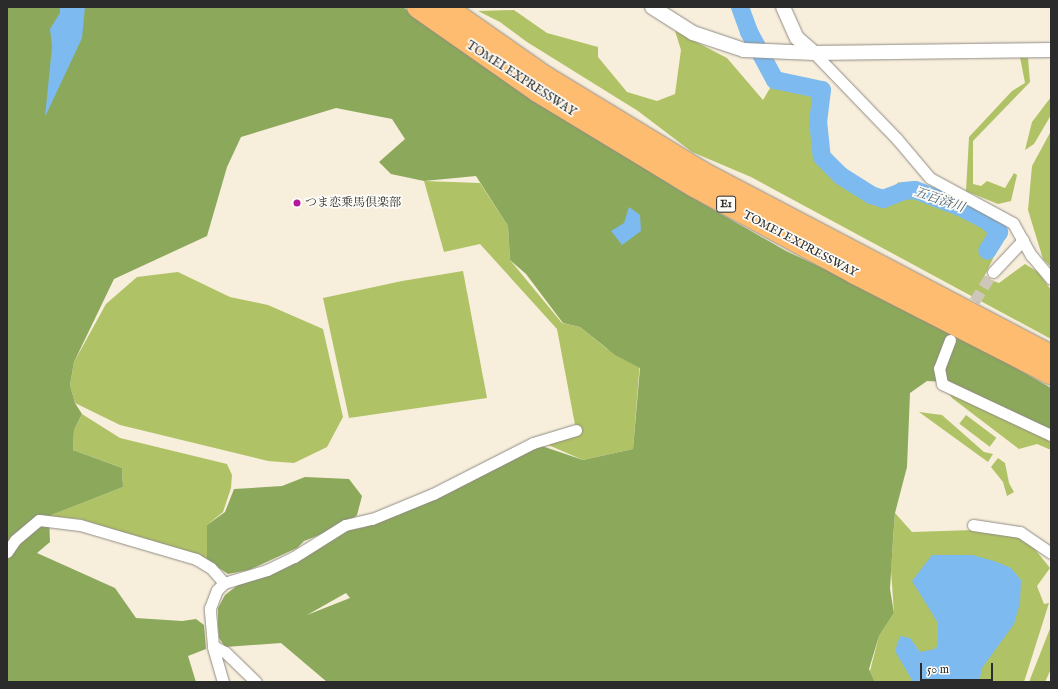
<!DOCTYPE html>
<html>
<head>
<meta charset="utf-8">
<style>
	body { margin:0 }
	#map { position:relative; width:1058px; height:689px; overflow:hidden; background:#f7eedc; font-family:"IM FELL English","Noto Serif JP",serif }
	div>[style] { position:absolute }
	.green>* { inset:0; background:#b0c266; transform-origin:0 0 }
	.forest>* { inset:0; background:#8ca85b }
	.water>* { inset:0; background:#7dbaf0 }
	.river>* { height:18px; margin:-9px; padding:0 9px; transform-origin:9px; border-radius:9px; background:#7dbaf0 }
	.minor-tunnel>* { height:11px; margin-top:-5.5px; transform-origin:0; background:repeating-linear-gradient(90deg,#cec7b9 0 11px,transparent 0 16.5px) }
	.roads { filter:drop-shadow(0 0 1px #918c84) drop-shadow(0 0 1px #918c84) }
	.minor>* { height:11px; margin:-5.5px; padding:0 5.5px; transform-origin:5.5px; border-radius:5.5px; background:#fff }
	.tertiary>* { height:14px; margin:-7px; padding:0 7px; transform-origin:7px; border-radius:7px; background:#fff }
	.motorway>* { height:21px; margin:-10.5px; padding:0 10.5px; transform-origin:10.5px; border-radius:10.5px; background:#febc71 }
	.dots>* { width:11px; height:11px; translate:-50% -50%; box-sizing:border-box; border:2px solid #fdfcf7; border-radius:50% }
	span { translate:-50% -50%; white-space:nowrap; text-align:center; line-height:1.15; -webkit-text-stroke:3.5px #fdfcf7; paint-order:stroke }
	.shield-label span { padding:1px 3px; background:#fdfcf7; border:1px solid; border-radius:3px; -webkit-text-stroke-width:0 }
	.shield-label { font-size:11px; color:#2b2b2b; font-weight:700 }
	.street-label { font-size:12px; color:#2b2b2b }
	.poi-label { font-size:12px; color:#2b2b2b }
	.left { translate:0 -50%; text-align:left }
	.water-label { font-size:13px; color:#485d70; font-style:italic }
	.frame { position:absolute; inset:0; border:8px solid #2b2b2b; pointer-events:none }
	.scale { position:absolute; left:920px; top:663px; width:73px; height:18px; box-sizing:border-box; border:2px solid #2b2b2b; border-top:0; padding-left:5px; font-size:12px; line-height:14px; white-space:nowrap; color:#2b2b2b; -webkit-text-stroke:3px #fdfcf7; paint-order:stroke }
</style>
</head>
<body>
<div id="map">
	<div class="green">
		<div style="clip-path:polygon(514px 10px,547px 33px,598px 47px,598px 57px,627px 92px,657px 101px,675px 94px,681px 50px,675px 31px,727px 58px,763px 100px,773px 83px,820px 93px,821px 150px,841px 176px,886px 192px,899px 182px,938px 200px,958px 200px,992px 217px,1007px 230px,984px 277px,999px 283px,1025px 264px,1038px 272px,1051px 290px,1051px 339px,751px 177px,692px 152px,638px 111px,527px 42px,500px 22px,478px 11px)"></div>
		<div style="clip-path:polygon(1020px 57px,1028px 58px,1030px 82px,973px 141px,973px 184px,981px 186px,987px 181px,1005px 188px,1014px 173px,1017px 175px,1011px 201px,998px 204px,966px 191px,969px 137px,1012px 91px,1025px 83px)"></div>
		<div style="clip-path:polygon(1051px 97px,1051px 115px,1034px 144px,1025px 150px,1032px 122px)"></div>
		<div style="clip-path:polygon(1051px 131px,1051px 267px,1043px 259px,1028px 210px,1032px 166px)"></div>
		<div style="clip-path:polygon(424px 181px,480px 183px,508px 226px,510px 260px,562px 323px,580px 327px,607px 349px,640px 361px,633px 449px,583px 460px,539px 441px,576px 430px,557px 329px,480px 244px,444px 252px)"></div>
		<div style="clip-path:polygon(463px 271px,487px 398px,349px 418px,323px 298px,402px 281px)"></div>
		<div style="clip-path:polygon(178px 272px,230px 297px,268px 305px,323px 329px,343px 417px,327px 447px,294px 463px,268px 461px,120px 425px,75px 403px,70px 385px,74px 362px,106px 304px,137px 277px)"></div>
		<div style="clip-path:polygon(942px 384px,1051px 438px,1051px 450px,1037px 444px,1019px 449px,952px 398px)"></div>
		<div style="clip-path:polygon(919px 412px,942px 415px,984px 452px,993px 454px,988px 462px)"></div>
		<div style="clip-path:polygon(82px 414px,120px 438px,227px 464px,232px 475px,231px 488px,223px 512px,207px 525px,207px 560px,80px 519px,49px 516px,123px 487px,122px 468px,73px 450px,74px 430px)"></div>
		<div style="left:966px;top:415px;width:38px;height:11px;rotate:37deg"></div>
		<div style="clip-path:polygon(998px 458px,1005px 463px,1009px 483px,1014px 492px,1007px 496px,1003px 482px,991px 467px)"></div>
		<div style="clip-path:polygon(895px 513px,912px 532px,973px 530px,1021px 532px,1050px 568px,1037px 586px,1044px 604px,1049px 603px,1024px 682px,875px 682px,870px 671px,879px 636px,894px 613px,891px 570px)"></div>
		<div style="clip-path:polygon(1051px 626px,1051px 669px,1045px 682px,1029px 682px)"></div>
	</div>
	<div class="forest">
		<div style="clip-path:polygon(evenodd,7px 7px,403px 7px,449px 42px,679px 190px,786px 251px,919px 313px,1051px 388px,1051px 433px,946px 382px,927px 381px,910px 393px,907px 467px,895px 513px,893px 540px,890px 589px,894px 613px,879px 636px,869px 669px,875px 682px,327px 682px,281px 643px,225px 647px,219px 638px,218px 626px,218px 608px,225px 595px,238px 585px,267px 574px,346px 531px,365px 527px,397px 512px,533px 443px,583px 460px,633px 449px,640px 368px,615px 355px,580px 327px,563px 323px,526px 274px,510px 260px,508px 226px,476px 176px,424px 181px,391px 174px,379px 162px,405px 139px,392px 119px,336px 108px,241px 137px,227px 167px,207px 236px,114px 279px,74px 362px,70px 385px,75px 403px,82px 414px,74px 430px,73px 450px,122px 468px,123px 487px,49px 516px,50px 542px,37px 553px,115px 588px,136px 618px,182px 621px,196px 619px,204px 625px,206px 649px,188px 656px,196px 682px,7px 682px,7px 7px,346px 593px,350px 598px,307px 615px,346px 593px)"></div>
		<div style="clip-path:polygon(305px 477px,349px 479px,362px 496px,357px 515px,345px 525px,304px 541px,297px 548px,249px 570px,228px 574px,207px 560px,207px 525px,225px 512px,234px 489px,282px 486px)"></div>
	</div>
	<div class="water">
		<div style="clip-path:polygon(60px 7px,85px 7px,82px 38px,45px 117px,52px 47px,50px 29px,60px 13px)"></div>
		<div style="clip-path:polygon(629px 207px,640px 215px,641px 231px,622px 245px,611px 231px,624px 223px)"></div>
		<div style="clip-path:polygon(932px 555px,972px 555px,994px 561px,1011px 568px,1021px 580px,1020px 603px,1014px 624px,982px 668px,979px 682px,913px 682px,895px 651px,900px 636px,910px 638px,920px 652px,935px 649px,938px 645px,938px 623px,912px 581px)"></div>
	</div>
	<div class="river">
		<div style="left:740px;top:7px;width:27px;rotate:70deg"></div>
		<div style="left:749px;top:32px;width:55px;rotate:61.6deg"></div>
		<div style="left:775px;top:80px;width:48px;rotate:12deg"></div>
		<div style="left:822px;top:90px;width:31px;rotate:97deg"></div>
		<div style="left:818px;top:121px;width:36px;rotate:84deg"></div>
		<div style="left:822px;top:157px;width:27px;rotate:45deg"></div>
		<div style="left:841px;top:176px;width:36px;rotate:32deg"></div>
		<div style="left:871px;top:195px;width:13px;rotate:18deg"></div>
		<div style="left:883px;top:199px;width:22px;rotate:-21deg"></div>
		<div style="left:904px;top:191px;width:11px;rotate:-5deg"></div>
		<div style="left:915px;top:190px;width:48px;rotate:20.7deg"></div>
		<div style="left:960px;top:207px;width:29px;rotate:27deg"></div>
		<div style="left:986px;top:220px;width:18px;rotate:43deg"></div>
		<div style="left:999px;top:232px;width:22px;rotate:122deg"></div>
	</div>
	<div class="minor-tunnel">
		<div style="left:966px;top:315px;width:51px;rotate:-57.9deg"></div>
	</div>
	<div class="roads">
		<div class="minor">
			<div style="left:814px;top:53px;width:120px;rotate:46deg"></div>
			<div style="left:897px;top:139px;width:51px;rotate:49.8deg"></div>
			<div style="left:930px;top:178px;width:94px;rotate:28.5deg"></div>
			<div style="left:1013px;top:223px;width:37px;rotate:61deg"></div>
			<div style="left:1031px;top:255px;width:31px;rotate:50deg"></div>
			<div style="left:993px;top:272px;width:44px;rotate:-46.8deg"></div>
			<div style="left:950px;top:340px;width:30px;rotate:111deg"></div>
			<div style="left:939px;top:368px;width:16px;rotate:79deg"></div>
			<div style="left:942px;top:384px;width:120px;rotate:25.1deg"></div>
			<div style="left:973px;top:525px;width:48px;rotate:8.5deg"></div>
			<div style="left:1020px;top:532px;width:37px;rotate:34deg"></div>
			<div style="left:7px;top:552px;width:14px;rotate:-56deg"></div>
			<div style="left:15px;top:540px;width:31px;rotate:-40deg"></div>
			<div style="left:39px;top:520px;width:41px;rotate:7deg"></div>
			<div style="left:80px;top:525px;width:121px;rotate:16.3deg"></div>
			<div style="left:196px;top:559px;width:17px;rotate:31deg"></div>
			<div style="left:211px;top:568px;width:20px;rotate:49deg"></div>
			<div style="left:213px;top:646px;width:13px;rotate:27deg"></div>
			<div style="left:225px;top:652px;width:43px;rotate:44.1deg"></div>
			<div style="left:223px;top:682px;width:37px;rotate:-106deg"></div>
			<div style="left:213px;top:646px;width:38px;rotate:-95deg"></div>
			<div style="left:210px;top:608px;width:19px;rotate:-69deg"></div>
			<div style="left:217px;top:590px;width:10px;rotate:-45deg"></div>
			<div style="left:224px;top:583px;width:45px;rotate:-16.8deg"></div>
			<div style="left:267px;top:570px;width:30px;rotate:-26deg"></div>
			<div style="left:294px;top:557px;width:60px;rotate:-32.1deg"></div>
			<div style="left:345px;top:525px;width:28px;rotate:-13deg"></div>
			<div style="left:372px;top:519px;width:66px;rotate:-22.3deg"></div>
			<div style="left:433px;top:494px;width:112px;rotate:-27deg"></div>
			<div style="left:533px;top:443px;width:45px;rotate:-16.8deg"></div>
		</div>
		<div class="tertiary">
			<div style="left:652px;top:7px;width:49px;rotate:32.4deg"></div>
			<div style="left:693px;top:33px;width:54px;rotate:18.4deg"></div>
			<div style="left:744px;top:50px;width:70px;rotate:2.5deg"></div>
			<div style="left:814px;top:53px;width:237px;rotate:-0.7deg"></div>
			<div style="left:783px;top:7px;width:34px;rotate:66deg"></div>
			<div style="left:797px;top:38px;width:23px;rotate:41deg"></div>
		</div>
		<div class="motorway">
			<div style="left:417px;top:7px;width:146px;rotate:35deg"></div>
			<div style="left:537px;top:91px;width:184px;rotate:31.2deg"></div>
			<div style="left:694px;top:186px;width:182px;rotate:28.5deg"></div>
			<div style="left:854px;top:273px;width:221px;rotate:27.1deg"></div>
			<div style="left:446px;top:7px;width:122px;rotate:35deg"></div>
			<div style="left:546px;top:77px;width:183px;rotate:31.3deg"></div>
			<div style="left:702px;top:172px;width:394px;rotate:27.7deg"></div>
		</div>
	</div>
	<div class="dots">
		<div style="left:297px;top:203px;background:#b5179e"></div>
	</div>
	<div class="shield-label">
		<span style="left:726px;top:204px">E1</span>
	</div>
	<div class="street-label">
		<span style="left:521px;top:79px;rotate:33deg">TOMEI EXPRESSWAY</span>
		<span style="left:800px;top:244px;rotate:28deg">TOMEI EXPRESSWAY</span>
	</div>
	<div class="poi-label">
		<span class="left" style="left:305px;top:203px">つま恋乗馬倶楽部</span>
	</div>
	<div class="water-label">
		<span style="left:939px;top:201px;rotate:19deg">五百済川</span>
	</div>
	<div class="frame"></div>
	<div class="scale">50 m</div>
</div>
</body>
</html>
